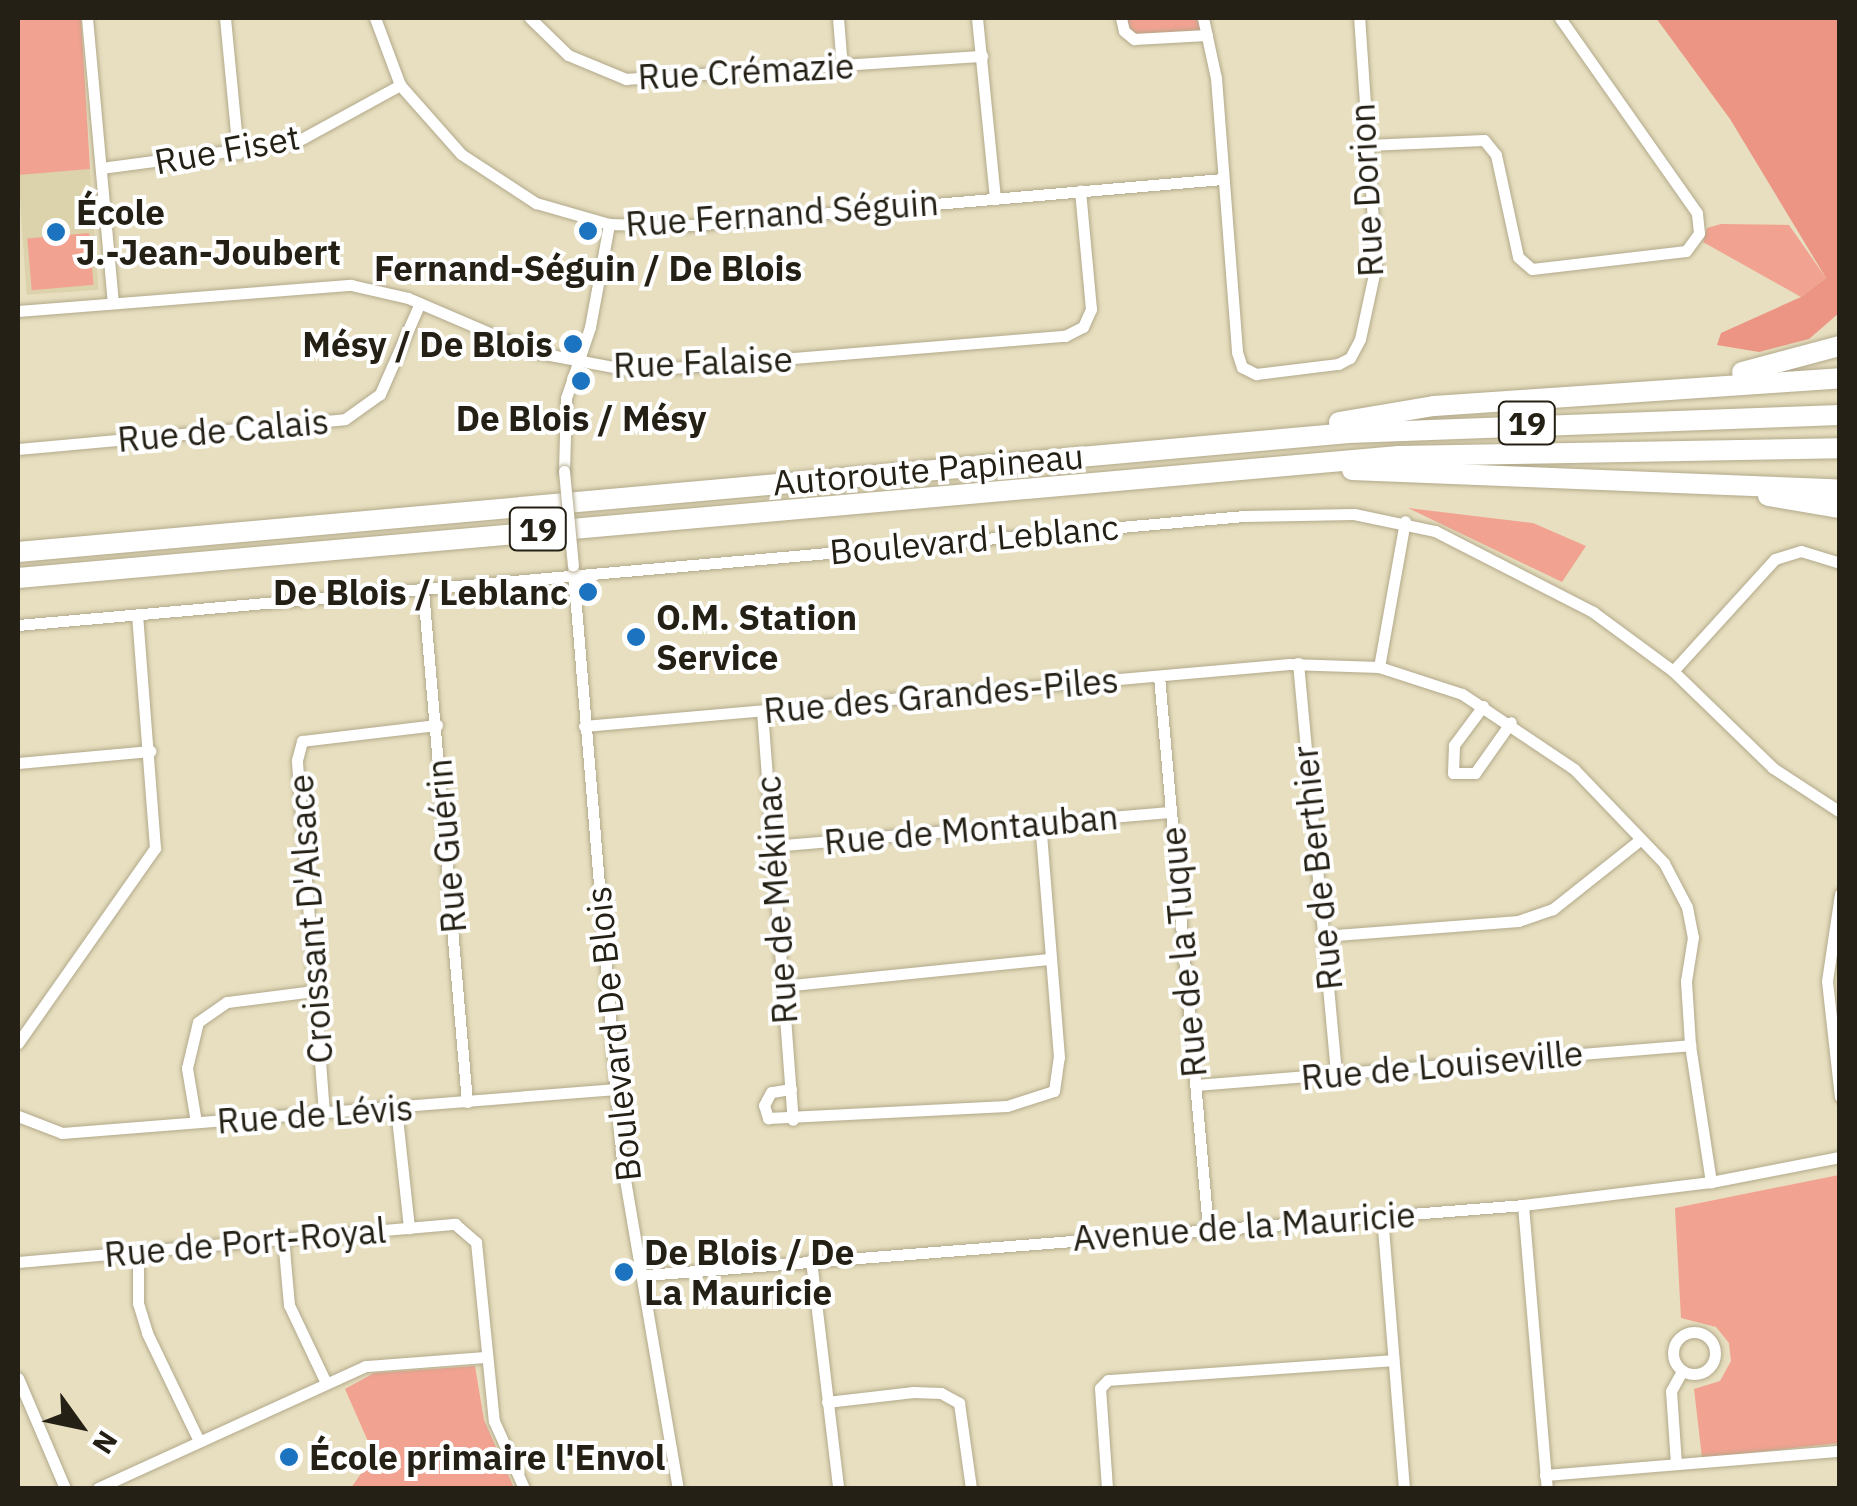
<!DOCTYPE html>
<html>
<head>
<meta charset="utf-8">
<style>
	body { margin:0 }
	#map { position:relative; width:1857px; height:1506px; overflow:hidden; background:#e7dfbf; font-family:"IBM Plex Sans",sans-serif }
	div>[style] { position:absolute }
	.built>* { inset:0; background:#dcd2ab; transform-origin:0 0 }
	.green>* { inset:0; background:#f2a291; transform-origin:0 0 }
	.forest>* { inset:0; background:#ec9584 }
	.roads { filter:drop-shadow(0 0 2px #b2a98b) drop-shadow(0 0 2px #b2a98b) }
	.street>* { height:11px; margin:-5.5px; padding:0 5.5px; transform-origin:5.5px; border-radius:5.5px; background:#fff }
	.street>.ring { margin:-5.5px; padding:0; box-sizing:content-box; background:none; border:11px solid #fff; border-radius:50% }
	.highway>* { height:20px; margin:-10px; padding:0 10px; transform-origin:10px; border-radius:10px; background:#fff }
	.bridges { filter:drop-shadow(0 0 2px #b2a98b) drop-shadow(0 0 2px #b2a98b) }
	.street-bridge>* { height:11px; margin:-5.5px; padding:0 5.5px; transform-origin:5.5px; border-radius:5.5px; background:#fff }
	.dots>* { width:28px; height:28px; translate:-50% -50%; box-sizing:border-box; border:5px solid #fff; border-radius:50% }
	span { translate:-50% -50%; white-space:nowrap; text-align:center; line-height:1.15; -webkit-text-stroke:8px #fff; paint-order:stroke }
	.shield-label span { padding:2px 8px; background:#fff; border:2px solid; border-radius:8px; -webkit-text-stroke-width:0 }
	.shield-label { font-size:32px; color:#242015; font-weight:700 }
	.street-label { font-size:35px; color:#242015 }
	.poi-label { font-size:35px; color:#242015; font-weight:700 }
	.left { translate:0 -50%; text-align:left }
	.right { translate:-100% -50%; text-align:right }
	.frame { position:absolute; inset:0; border:20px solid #242015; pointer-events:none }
	.north { position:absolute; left:30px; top:1376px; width:100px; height:100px; -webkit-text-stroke:8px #fff; paint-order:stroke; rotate:123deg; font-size:28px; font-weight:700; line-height:40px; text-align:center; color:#242015 }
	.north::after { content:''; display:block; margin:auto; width:35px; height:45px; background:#242015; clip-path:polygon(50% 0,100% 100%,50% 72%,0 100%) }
</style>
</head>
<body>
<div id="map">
	<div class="built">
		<div style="left:90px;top:169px;width:121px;height:72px;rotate:86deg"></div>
	</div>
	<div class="green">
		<div style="clip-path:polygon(18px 18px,81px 18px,90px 169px,18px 175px)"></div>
		<div style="clip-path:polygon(1121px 18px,1202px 18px,1207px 35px,1134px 39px)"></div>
		<div style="clip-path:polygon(1721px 224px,1789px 225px,1826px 278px,1801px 297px,1703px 242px,1707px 228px)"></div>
		<div style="left:89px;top:233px;width:52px;height:62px;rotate:85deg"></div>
		<div style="clip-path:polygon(1408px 508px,1533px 523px,1586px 546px,1562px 582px)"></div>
		<div style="clip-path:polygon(1839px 1175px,1839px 1443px,1702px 1458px,1694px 1389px,1720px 1381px,1731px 1361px,1729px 1343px,1716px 1327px,1681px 1318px,1675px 1208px)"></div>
		<div style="clip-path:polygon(475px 1366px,484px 1420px,514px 1488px,351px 1488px,374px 1455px,345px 1389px,374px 1373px)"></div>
	</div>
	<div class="forest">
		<div style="clip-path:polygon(1656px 18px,1839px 18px,1839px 313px,1809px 339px,1759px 352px,1717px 345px,1721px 333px,1801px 297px,1826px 278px,1730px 119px)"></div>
	</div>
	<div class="roads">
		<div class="street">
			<div style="left:87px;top:18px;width:285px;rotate:84.8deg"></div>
			<div style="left:225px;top:18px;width:136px;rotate:84.5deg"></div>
			<div style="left:375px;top:18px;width:72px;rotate:69.5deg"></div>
			<div style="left:400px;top:85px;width:92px;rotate:48.5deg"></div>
			<div style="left:461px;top:154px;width:90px;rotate:33.2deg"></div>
			<div style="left:536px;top:203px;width:76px;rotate:16deg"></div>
			<div style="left:609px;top:224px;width:73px;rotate:1.6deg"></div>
			<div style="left:682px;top:226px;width:543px;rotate:-4.97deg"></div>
			<div style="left:530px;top:18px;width:53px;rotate:44.2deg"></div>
			<div style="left:568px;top:55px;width:63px;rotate:22.5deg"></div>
			<div style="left:626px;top:79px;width:357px;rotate:-3.7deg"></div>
			<div style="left:838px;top:18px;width:50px;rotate:85.4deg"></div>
			<div style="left:977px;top:18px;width:182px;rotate:84.3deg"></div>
			<div style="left:1121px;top:18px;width:13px;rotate:77deg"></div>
			<div style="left:1124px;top:31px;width:13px;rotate:39deg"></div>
			<div style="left:1134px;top:39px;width:73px;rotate:-3.1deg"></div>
			<div style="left:1203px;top:18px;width:61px;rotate:77.8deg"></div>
			<div style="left:1216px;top:78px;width:275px;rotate:85.6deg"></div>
			<div style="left:1237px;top:352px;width:16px;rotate:72deg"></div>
			<div style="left:1242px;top:367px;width:16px;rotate:27deg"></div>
			<div style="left:1256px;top:374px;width:83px;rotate:-7deg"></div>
			<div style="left:1338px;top:364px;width:13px;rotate:-27deg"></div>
			<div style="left:1350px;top:358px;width:21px;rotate:-62deg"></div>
			<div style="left:1360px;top:339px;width:76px;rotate:-77.8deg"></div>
			<div style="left:1376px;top:265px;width:248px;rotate:-93.9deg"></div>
			<div style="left:1367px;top:145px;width:117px;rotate:-2.4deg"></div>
			<div style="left:1484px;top:140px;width:19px;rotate:51deg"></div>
			<div style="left:1496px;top:155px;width:104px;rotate:77.8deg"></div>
			<div style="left:1518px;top:257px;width:18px;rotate:41deg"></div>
			<div style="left:1532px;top:269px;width:155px;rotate:-6.7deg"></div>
			<div style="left:1686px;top:251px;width:22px;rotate:-54deg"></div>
			<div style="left:1699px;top:233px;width:20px;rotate:-96deg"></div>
			<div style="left:1697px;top:213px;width:238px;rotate:-125.1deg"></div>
			<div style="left:101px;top:168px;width:197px;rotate:-7.6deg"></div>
			<div style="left:296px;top:142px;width:119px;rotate:-28.7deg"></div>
			<div style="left:18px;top:311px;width:334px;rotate:-4.5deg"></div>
			<div style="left:351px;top:285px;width:58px;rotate:12.8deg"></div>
			<div style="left:408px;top:298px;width:137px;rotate:23.2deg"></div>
			<div style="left:534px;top:352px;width:103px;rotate:10.7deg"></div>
			<div style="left:635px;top:371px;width:431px;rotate:-4.7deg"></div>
			<div style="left:1065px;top:336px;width:20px;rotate:-27deg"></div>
			<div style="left:1083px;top:327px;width:20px;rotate:-66deg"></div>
			<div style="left:1091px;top:309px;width:119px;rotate:-95.3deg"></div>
			<div style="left:18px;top:449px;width:328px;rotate:-5.2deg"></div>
			<div style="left:345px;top:419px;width:43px;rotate:-35.5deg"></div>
			<div style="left:380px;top:394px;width:99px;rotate:-66.3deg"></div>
			<div style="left:564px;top:471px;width:73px;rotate:-88.4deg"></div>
			<div style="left:566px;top:398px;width:75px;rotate:-71.3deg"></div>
			<div style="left:590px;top:327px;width:105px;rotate:-79.5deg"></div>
			<div style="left:573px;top:570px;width:594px;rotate:85.27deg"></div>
			<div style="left:622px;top:1162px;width:331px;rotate:80.3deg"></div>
			<div style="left:423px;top:590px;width:514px;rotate:85.09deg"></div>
			<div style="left:18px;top:625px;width:1231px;rotate:-5.08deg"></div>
			<div style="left:1244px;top:516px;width:110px;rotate:-1deg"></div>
			<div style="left:1354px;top:514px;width:83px;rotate:11.9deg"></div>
			<div style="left:1435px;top:531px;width:178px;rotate:27.1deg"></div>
			<div style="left:1593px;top:612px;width:99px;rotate:36.4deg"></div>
			<div style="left:1673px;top:671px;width:139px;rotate:44.1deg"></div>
			<div style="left:1773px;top:768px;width:80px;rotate:33.3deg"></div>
			<div style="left:1298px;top:663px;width:412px;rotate:84.7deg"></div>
			<div style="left:1379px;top:667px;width:148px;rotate:-79.9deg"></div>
			<div style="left:1673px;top:671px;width:151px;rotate:-47.7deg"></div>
			<div style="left:1775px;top:559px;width:27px;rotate:-17deg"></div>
			<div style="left:1801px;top:551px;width:41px;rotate:17.1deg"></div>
			<div style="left:1159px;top:676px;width:554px;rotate:84.93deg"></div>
			<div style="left:1483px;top:706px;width:49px;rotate:126.6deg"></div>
			<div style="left:1454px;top:745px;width:28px;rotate:92deg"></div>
			<div style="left:1453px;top:773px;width:22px"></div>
			<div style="left:1475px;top:773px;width:62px;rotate:-54.8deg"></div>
			<div style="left:762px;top:711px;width:410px;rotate:85.7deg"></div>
			<div style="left:584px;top:726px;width:708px;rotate:-5.03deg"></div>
			<div style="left:1289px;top:664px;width:90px;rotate:1.9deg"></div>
			<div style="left:1379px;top:667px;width:87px;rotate:18deg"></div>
			<div style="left:1462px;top:694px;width:135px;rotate:33.8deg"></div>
			<div style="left:1574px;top:769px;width:130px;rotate:46.2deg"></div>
			<div style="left:1664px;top:863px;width:50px;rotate:62.4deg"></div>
			<div style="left:1687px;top:907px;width:31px;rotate:79deg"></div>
			<div style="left:1693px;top:937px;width:45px;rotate:99deg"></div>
			<div style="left:1686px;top:981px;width:64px;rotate:86.4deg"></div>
			<div style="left:1690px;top:1045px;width:139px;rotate:81.3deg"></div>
			<div style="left:18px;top:763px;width:133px;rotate:-5.2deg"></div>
			<div style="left:772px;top:846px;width:399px;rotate:-4.9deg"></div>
			<div style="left:1840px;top:894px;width:88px;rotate:98.5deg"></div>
			<div style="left:1827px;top:981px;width:116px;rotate:83.6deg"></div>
			<div style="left:1323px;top:936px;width:196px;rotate:-4.4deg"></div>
			<div style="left:1518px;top:921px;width:37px;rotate:-19deg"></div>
			<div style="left:1553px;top:909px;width:112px;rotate:-38.5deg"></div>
			<div style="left:783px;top:986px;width:269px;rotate:-5.8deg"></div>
			<div style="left:18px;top:1043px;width:238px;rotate:-54.9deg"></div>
			<div style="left:155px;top:848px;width:234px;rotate:-94.4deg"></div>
			<div style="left:1195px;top:1085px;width:497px;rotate:-4.6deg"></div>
			<div style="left:791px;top:1089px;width:20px;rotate:171deg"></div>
			<div style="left:771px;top:1092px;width:15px;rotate:118deg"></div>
			<div style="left:764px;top:1105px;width:14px;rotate:73deg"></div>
			<div style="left:768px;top:1118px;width:239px;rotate:-2.9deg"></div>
			<div style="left:1007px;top:1106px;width:49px;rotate:-17.7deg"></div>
			<div style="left:1054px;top:1091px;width:34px;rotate:-82deg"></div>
			<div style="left:1059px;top:1057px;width:235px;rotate:-94.6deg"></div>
			<div style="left:396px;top:1108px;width:121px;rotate:83.8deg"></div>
			<div style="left:324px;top:1113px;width:354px;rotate:-94.4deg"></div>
			<div style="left:297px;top:760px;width:20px;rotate:-75deg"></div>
			<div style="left:302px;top:741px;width:136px;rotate:-6.8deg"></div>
			<div style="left:18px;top:1116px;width:47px;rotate:21.1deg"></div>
			<div style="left:62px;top:1133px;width:556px;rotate:-4.54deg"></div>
			<div style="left:196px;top:1122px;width:55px;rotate:-99.5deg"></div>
			<div style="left:187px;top:1068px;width:47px;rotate:-76.6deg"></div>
			<div style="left:198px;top:1022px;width:35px;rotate:-35deg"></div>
			<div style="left:227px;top:1002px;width:88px;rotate:-7.2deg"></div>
			<div style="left:1523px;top:1205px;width:284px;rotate:85.2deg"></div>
			<div style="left:1382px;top:1215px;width:274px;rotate:85.4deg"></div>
			<div style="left:283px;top:1238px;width:67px;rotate:84.9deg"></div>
			<div style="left:289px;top:1305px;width:86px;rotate:64.6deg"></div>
			<div style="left:138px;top:1251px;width:52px;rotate:90deg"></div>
			<div style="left:138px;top:1303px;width:31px;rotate:73deg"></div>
			<div style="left:147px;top:1333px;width:120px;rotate:64.3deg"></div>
			<div style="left:811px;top:1260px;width:230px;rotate:83.2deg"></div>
			<div style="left:18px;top:1262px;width:439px;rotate:-5deg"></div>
			<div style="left:455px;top:1224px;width:28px;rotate:41deg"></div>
			<div style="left:476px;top:1242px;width:180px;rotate:84.3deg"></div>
			<div style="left:494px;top:1421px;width:73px;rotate:65.9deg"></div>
			<div style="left:646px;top:1275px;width:880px;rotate:-4.56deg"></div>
			<div style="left:1523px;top:1205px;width:189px;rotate:-7deg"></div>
			<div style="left:1711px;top:1182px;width:131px;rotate:-11deg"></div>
			<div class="ring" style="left:1673px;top:1332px;width:31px;height:31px"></div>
			<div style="left:18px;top:1378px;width:120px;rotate:66.9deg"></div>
			<div style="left:827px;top:1402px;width:87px;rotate:-6.6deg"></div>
			<div style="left:913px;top:1392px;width:28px;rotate:2deg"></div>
			<div style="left:941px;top:1393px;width:21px;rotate:29deg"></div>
			<div style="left:959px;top:1403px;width:86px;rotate:82deg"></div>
			<div style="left:1676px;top:1464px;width:73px;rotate:-93.9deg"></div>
			<div style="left:1671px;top:1391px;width:23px;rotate:-61deg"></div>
			<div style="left:1545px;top:1475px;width:296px;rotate:-4.7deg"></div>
			<div style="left:98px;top:1488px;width:294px;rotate:-24.5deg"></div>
			<div style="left:366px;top:1366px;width:120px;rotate:-4.3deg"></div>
			<div style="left:1107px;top:1488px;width:100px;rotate:-94deg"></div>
			<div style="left:1100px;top:1388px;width:11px;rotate:-45deg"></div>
			<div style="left:1108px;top:1380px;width:286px;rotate:-4deg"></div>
		</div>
		<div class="highway">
			<div style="left:1742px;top:372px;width:101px;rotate:-14.9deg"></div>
			<div style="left:1339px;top:422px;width:96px;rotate:-9.6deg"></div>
			<div style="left:1434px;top:406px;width:407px;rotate:-3.9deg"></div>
			<div style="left:1352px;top:470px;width:488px;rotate:2.3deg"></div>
			<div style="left:1768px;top:496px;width:73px;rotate:9.5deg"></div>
			<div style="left:18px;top:552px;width:1336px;rotate:-5.11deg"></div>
			<div style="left:1349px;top:433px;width:491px;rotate:-2.1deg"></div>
			<div style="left:18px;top:578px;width:1386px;rotate:-5.05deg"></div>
			<div style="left:1399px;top:456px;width:441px;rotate:-1deg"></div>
		</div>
	</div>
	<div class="bridges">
		<div class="street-bridge">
			<div style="left:564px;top:471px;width:95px;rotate:84.6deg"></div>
		</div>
	</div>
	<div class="dots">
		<div style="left:588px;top:231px;background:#1c73c0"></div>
		<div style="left:56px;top:232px;background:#1c73c0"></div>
		<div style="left:573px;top:344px;background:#1c73c0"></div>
		<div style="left:581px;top:381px;background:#1c73c0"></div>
		<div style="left:588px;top:592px;background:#1c73c0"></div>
		<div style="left:636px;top:637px;background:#1c73c0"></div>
		<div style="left:624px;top:1272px;background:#1c73c0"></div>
		<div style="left:289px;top:1457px;background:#1c73c0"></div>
	</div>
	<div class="shield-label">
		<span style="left:1527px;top:423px">19</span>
		<span style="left:538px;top:529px">19</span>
	</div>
	<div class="street-label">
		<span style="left:746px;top:71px;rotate:-3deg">Rue Crémazie</span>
		<span style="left:227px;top:149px;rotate:-10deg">Rue Fiset</span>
		<span style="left:1366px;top:190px;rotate:-93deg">Rue Dorion</span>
		<span style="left:782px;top:213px;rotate:-4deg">Rue Fernand Séguin</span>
		<span style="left:703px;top:362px;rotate:-2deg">Rue Falaise</span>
		<span style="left:223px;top:430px;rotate:-5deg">Rue de Calais</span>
		<span style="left:928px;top:469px;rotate:-5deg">Autoroute Papineau</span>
		<span style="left:974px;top:539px;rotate:-5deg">Boulevard Leblanc</span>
		<span style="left:941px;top:695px;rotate:-5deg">Rue des Grandes-Piles</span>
		<span style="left:971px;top:829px;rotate:-5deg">Rue de Montauban</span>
		<span style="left:446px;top:846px;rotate:-95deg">Rue Guérin</span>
		<span style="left:1317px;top:868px;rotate:-96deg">Rue de Berthier</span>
		<span style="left:776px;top:900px;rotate:-94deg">Rue de Mékinac</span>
		<span style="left:310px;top:919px;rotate:-94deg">Croissant D'Alsace</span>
		<span style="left:1183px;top:952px;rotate:-95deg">Rue de la Tuque</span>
		<span style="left:613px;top:1034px;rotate:-96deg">Boulevard De Blois</span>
		<span style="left:1442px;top:1065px;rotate:-5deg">Rue de Louiseville</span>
		<span style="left:315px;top:1114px;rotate:-4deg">Rue de Lévis</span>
		<span style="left:1244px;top:1226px;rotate:-4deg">Avenue de la Mauricie</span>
		<span style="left:245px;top:1242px;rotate:-5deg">Rue de Port-Royal</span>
	</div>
	<div class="poi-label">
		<span class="left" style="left:76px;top:232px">École<br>J.-Jean-Joubert</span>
		<span style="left:588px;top:268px">Fernand-Séguin / De Blois</span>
		<span class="right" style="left:553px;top:344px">Mésy / De Blois</span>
		<span style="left:581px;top:418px">De Blois / Mésy</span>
		<span class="right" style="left:568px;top:592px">De Blois / Leblanc</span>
		<span class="left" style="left:656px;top:637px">O.M. Station<br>Service</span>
		<span class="left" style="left:644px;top:1272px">De Blois / De<br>La Mauricie</span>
		<span class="left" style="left:309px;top:1457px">École primaire l'Envol</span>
	</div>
	<div class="frame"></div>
	<div class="north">N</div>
</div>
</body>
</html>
